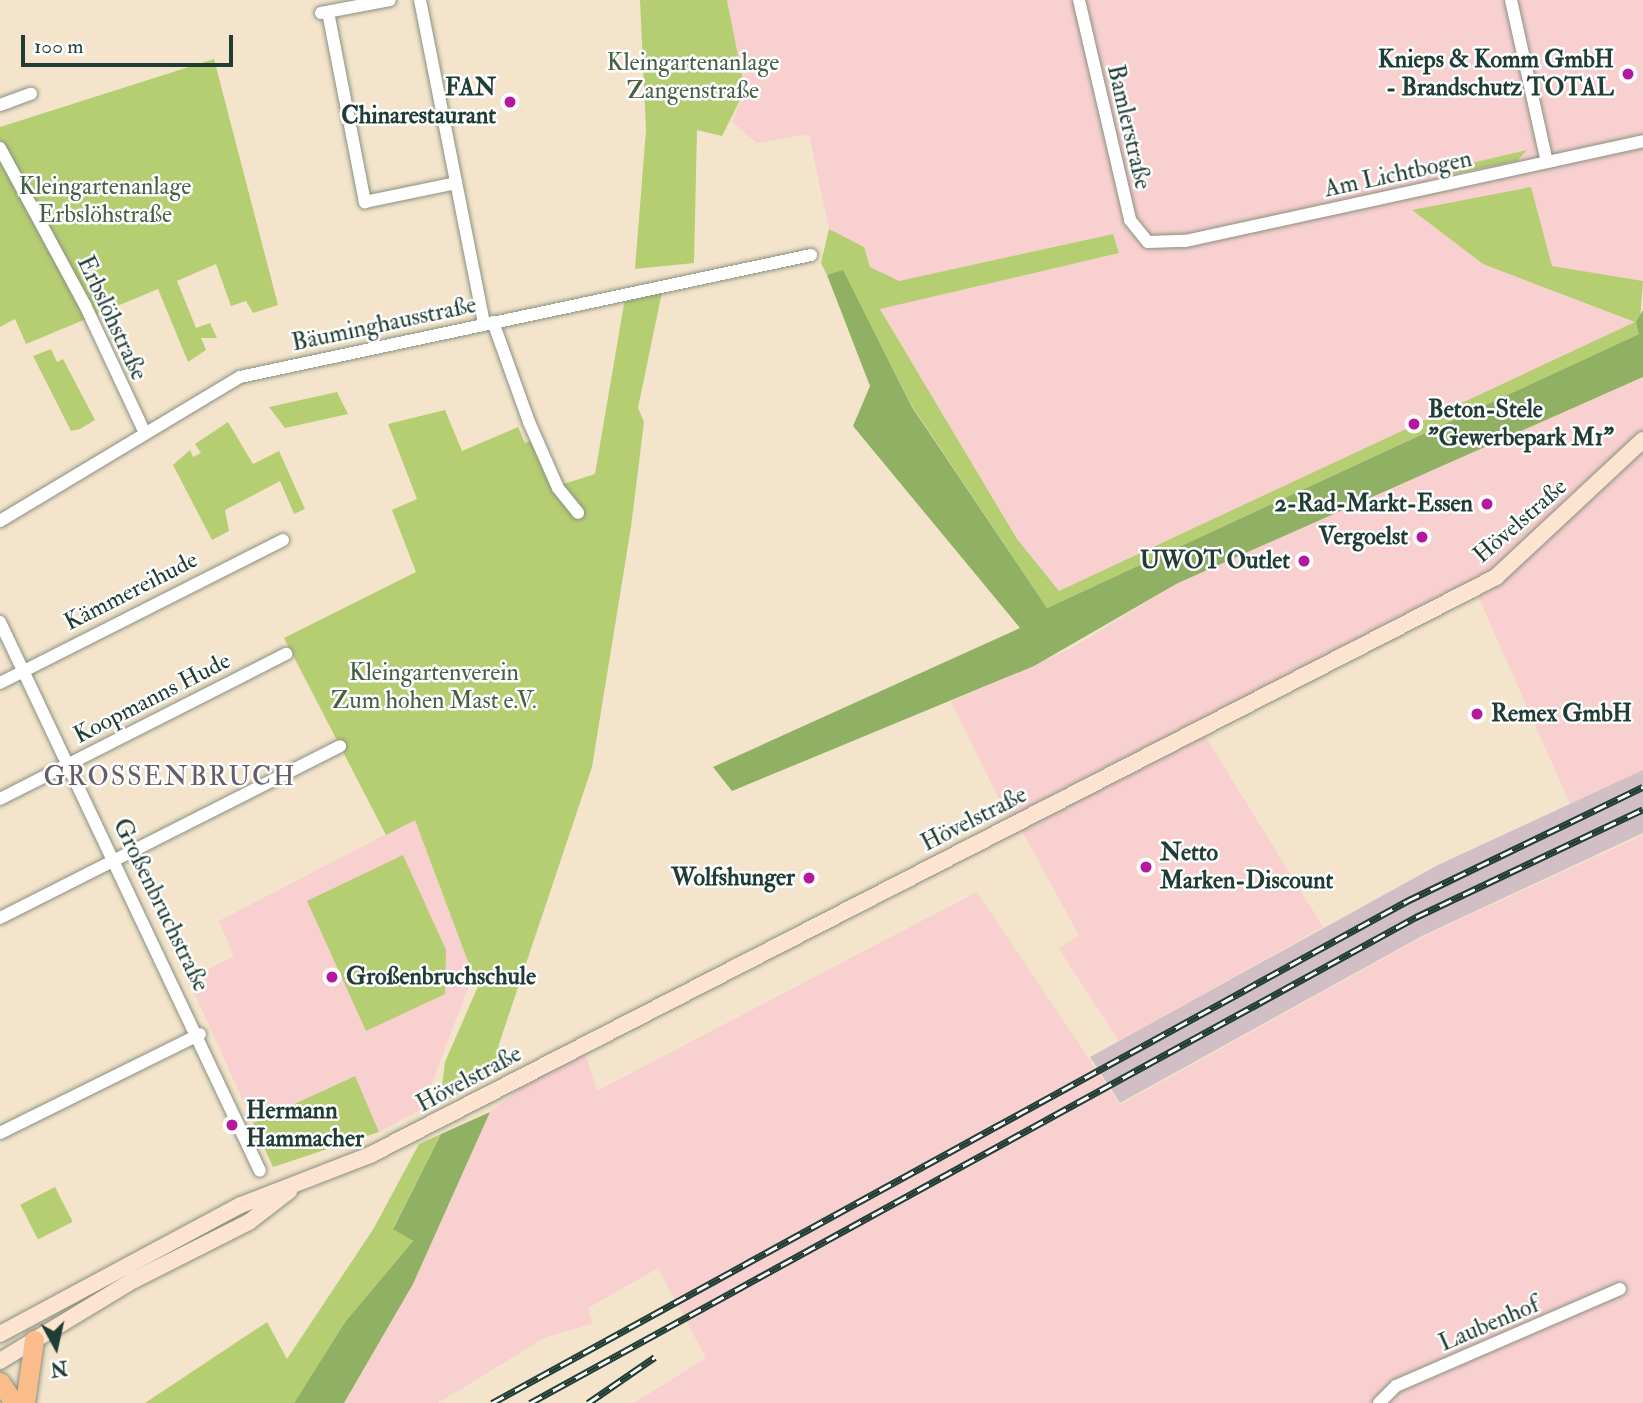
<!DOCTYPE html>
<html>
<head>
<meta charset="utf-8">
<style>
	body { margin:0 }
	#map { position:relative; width:1643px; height:1403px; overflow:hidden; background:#f3e4cb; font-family:"IM FELL Double Pica",serif }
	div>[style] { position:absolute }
	.built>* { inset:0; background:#f7d0cf }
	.industrial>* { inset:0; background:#d2bec5 }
	.green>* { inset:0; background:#b6ce72; transform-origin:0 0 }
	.forest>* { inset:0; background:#90b164 }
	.roads { filter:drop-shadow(0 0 2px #899080) drop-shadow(0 0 2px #899080) }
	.street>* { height:12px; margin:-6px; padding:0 6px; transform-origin:6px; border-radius:6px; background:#fff }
	.secondary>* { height:16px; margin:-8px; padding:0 8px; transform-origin:8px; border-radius:8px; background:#fde4d1 }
	.primary>* { height:19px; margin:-9.5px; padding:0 9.5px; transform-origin:9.5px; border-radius:9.5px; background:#fabc8b }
	.rail>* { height:7px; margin-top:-3.5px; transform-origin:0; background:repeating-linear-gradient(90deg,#fff 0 13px,#1f3d34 0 26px); box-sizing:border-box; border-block:2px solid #1f3d34 }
	.dots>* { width:19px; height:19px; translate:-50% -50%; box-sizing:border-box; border:4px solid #fff; border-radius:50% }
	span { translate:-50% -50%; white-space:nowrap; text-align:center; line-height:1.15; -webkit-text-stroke:5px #fff; paint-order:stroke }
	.poi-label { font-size:24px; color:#1f3d34; font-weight:700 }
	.right { translate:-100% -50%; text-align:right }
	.left { translate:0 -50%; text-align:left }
	.park-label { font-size:24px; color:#456144 }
	.street-label { font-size:24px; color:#1f3d34 }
	.neighbourhood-label { font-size:26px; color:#645d68; letter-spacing:2px }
	.north { position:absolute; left:21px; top:1312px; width:70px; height:70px; -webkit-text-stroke:5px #fff; paint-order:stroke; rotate:172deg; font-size:19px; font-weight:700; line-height:28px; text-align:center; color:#1f3d34 }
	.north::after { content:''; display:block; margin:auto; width:24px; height:32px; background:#1f3d34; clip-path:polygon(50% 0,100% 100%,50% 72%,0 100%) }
	.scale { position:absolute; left:21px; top:35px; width:212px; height:32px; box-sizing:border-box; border:4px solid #1f3d34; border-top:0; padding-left:9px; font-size:21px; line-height:24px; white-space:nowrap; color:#1f3d34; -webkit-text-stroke:5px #fff; paint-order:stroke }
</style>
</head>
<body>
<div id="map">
	<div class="built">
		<div style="clip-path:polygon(727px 0,1643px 0,1643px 281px,1552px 266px,1530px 187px,1413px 211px,1483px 264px,1636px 322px,1059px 591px,1017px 539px,880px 308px,1119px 253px,1113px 234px,899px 281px,870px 267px,864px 247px,829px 229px,809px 134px,757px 143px,732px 122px,745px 90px)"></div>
		<div style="clip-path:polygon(1643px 377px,1643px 436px,1506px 567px,1011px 823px,951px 702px,1072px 648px,1178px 583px)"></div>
		<div style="clip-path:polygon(1637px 449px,1643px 453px,1643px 770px,1570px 804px,1475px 589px)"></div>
		<div style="clip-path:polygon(1202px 731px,1323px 927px,1119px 1041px,1059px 949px,1079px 935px,1018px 824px)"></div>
		<div style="clip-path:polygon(415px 819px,473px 975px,422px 1109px,379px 1132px,354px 1076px,253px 1123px,188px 979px,234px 956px,219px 921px)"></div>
		<div style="clip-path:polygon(1643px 835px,1643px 1403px,634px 1403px,706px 1358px,658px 1268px,588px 1308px,592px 1324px,546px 1337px,438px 1403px,344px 1403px,413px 1284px,490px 1112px,538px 1074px,584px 1050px,597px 1091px,977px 892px,1120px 1105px,1424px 936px)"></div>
	</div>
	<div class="industrial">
		<div style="clip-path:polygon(1643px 770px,1643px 833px,1422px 936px,1120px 1103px,1090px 1057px,1438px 865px)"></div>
	</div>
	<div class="green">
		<div style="clip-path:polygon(640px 0,727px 0,745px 90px,722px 136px,697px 130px,694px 263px,635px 269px,646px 130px)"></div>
		<div style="clip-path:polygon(214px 59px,278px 305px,253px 313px,246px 301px,231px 306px,216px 264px,177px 281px,196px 328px,210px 323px,217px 338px,201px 338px,206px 350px,188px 362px,158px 289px,26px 344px,15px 319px,0 327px,0 127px)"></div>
		<div style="clip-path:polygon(1527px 150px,1517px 161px,1443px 176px,1442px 170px)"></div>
		<div style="clip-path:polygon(1531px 187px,1552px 266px,1643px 281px,1639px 334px,1047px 608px,912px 406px,843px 271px,827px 275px,821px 263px,829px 229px,864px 247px,870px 267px,899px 281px,1113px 234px,1119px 253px,880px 309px,1017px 539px,1059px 591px,1635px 322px,1483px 264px,1412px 210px)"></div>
		<div style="clip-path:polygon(662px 292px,638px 408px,644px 422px,631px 527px,592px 767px,499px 1044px,495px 1073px,448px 1099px,441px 1095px,445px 1062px,483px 975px,473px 975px,415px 820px,386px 835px,284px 638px,416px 572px,392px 510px,417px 499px,388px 424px,445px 410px,462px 451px,518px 427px,525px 443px,533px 440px,554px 487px,595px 474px,625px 298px)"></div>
		<div style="clip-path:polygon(51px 349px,57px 362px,63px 359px,95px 420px,80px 429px,71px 431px,33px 356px)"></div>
		<div style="clip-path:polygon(337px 392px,348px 414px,285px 428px,269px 407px)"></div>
		<div style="clip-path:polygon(228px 422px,253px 464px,279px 451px,305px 509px,294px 514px,280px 481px,225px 510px,229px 531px,212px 540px,173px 465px,190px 450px,193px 457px,201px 453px,195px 444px)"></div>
		<div style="clip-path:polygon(403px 855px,446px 950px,445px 994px,366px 1031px,307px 901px)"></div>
		<div style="clip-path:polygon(355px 1076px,379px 1132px,273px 1167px,253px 1123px)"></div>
		<div style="clip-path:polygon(441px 1134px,393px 1228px,413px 1241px,345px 1322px,294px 1403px,145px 1403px,267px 1322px,287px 1359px,374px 1228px,419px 1144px)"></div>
		<div style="left:55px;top:1187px;width:39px;height:39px;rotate:63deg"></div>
	</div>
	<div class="forest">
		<div style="clip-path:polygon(843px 270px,912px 407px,1047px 608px,1639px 334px,1636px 322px,1643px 310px,1643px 377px,1178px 583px,1034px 666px,732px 791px,713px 767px,1020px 628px,853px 426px,870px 386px,827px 275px)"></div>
		<div style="clip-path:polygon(490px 1112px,413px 1284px,344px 1403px,294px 1403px,345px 1322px,413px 1241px,393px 1229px,441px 1134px)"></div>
	</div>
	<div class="roads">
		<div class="street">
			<div style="left:420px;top:0;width:329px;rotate:78.8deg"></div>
			<div style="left:1079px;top:0;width:226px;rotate:76.9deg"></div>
			<div style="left:1130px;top:220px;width:28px;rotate:51deg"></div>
			<div style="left:1148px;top:242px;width:37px;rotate:-2deg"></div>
			<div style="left:1185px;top:241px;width:469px;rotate:-12.3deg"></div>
			<div style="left:1511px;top:0;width:166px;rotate:77.5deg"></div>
			<div style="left:328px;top:12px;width:194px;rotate:79deg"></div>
			<div style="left:365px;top:202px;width:93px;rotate:-11.8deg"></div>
			<div style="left:321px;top:13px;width:70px;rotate:-10.7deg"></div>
			<div style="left:0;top:105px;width:33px;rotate:-20deg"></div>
			<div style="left:0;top:148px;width:179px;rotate:61.6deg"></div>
			<div style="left:85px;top:305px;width:141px;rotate:64.9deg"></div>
			<div style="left:493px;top:322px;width:106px;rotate:70.2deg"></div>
			<div style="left:529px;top:422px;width:72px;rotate:66.3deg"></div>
			<div style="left:558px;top:488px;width:32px;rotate:51deg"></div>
			<div style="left:0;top:521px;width:280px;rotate:-31deg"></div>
			<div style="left:240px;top:377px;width:584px;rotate:-12.06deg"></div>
			<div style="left:0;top:622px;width:607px;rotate:64.66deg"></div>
			<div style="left:0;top:683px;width:317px;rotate:-26.8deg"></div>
			<div style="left:0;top:799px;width:321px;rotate:-26.9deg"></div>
			<div style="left:0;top:918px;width:381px;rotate:-26.8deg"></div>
			<div style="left:0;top:1133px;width:223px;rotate:-26.3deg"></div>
			<div style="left:1379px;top:1403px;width:24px;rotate:-45deg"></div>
			<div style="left:1396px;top:1386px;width:244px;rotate:-23.4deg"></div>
		</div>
		<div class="secondary">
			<div style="left:0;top:1334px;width:273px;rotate:-28.2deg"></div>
			<div style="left:241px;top:1205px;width:138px;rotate:-21.2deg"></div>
			<div style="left:370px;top:1155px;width:1266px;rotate:-27.17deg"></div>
			<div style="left:1496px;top:577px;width:201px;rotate:-43deg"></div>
			<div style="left:0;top:1361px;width:157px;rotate:-31.2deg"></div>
			<div style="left:134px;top:1280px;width:129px;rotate:-26.8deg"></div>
			<div style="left:249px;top:1222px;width:51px;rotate:-37.8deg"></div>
		</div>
		<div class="primary">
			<div style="left:0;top:1382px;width:25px;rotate:56deg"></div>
			<div style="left:25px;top:1403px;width:64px;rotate:-81.9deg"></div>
		</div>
	</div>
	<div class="rail">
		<div style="left:492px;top:1403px;width:1044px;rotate:-28.75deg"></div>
		<div style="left:1407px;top:901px;width:262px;rotate:-25.8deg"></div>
		<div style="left:530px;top:1403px;width:1011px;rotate:-28.75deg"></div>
		<div style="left:1416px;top:917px;width:251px;rotate:-25.4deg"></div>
		<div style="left:588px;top:1403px;width:81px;rotate:-34.5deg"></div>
	</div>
	<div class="dots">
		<div style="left:1628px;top:74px;background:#b5179e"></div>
		<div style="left:510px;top:102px;background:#b5179e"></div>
		<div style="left:1414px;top:424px;background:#b5179e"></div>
		<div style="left:1487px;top:504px;background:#b5179e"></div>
		<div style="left:1422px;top:537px;background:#b5179e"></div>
		<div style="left:1304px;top:561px;background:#b5179e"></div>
		<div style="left:1477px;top:714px;background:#b5179e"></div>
		<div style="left:1146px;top:867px;background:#b5179e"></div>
		<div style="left:809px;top:878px;background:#b5179e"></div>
		<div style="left:332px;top:977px;background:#b5179e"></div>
		<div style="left:232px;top:1125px;background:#b5179e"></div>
	</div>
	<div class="poi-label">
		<span class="right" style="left:1614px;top:74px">Knieps &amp; Komm GmbH<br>- Brandschutz TOTAL</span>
		<span class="right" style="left:496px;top:102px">FAN<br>Chinarestaurant</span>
		<span class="left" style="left:1428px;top:424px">Beton-Stele<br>"Gewerbepark M1"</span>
		<span class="right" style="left:1473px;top:504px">2-Rad-Markt-Essen</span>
		<span class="right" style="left:1408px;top:537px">Vergoelst</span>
		<span class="right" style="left:1290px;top:561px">UWOT Outlet</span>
		<span class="left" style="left:1491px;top:714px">Remex GmbH</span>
		<span class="left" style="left:1160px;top:867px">Netto<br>Marken-Discount</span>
		<span class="right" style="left:795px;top:878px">Wolfshunger</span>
		<span class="left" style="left:346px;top:977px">Großenbruchschule</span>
		<span class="left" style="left:246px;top:1125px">Hermann<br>Hammacher</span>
	</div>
	<div class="park-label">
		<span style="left:693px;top:77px">Kleingartenanlage<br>Zangenstraße</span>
		<span style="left:105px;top:201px">Kleingartenanlage<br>Erbslöhstraße</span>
		<span style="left:434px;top:687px">Kleingartenverein<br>Zum hohen Mast e.V.</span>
	</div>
	<div class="street-label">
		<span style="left:1129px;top:127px;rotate:77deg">Bamlerstraße</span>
		<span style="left:1398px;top:174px;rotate:-12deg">Am Lichtbogen</span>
		<span style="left:112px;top:318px;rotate:65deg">Erbslöhstraße</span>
		<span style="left:384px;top:324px;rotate:-12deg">Bäuminghausstraße</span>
		<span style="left:1520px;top:521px;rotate:-41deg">Hövelstraße</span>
		<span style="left:131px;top:591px;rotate:-27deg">Kämmereihude</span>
		<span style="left:152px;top:698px;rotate:-27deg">Koopmanns Hude</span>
		<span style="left:974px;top:819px;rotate:-27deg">Hövelstraße</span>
		<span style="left:161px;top:905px;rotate:64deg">Großenbruchstraße</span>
		<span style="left:469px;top:1079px;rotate:-28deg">Hövelstraße</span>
		<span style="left:1489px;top:1324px;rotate:-23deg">Laubenhof</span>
	</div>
	<div class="neighbourhood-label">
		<span style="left:170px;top:778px">GROSSENBRUCH</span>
	</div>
	<div class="north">N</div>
	<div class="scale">100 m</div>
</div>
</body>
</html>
